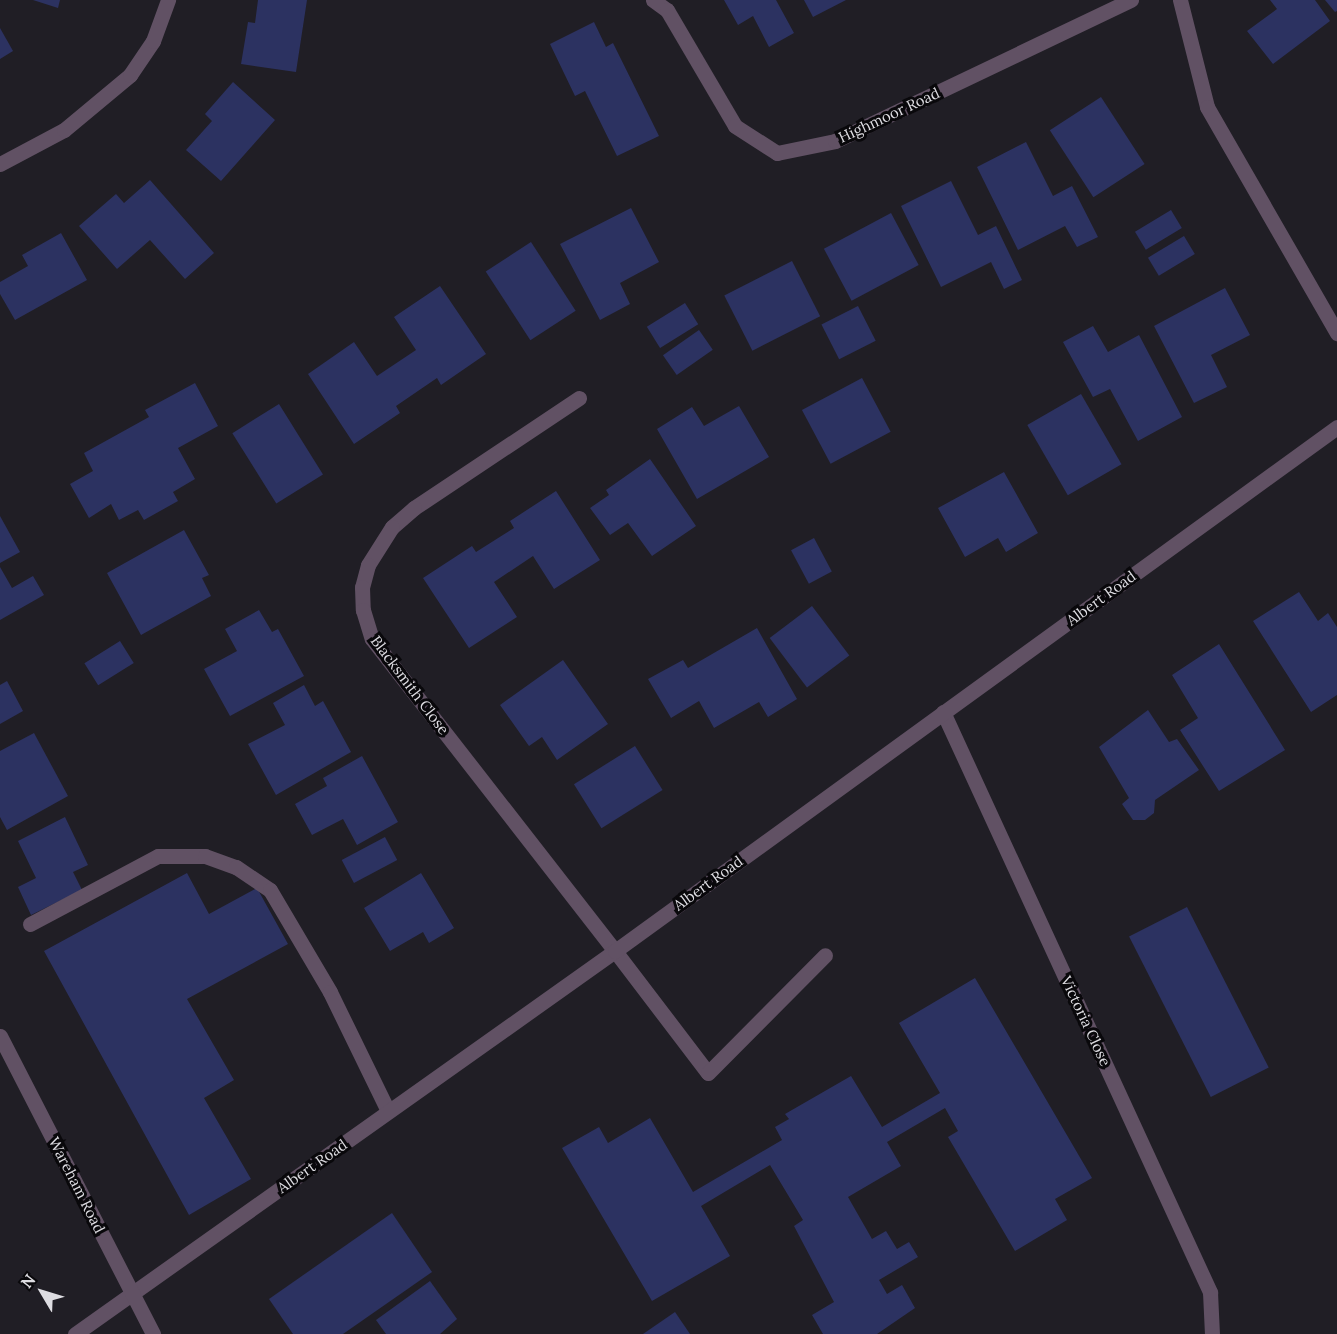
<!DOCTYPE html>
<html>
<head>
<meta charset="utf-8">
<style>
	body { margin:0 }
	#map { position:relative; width:1337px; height:1334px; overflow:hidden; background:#201e25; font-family:Lora,serif }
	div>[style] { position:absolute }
	.building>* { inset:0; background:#2c3261; transform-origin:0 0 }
	.service>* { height:15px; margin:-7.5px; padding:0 7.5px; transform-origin:7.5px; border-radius:7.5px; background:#615164 }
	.minor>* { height:15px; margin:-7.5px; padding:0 7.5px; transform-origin:7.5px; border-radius:7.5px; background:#615164 }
	.tertiary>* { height:15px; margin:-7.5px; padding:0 7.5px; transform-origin:7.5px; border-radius:7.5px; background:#615164 }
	span { translate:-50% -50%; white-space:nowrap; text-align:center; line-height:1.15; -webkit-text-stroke:6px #09080b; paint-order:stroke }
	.street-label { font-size:15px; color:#dedde2 }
	.north { position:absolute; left:12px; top:1262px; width:60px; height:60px; -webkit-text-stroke:4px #09080b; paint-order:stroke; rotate:308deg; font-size:16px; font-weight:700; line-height:24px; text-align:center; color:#dedde2 }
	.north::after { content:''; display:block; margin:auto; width:21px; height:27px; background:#dedde2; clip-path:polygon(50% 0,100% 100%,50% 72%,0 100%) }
</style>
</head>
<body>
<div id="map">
	<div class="building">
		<div style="clip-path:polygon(33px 0,60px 0,58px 8px)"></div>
		<div style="clip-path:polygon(258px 0,307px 0,296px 72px,241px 64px,248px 22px,255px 23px)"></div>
		<div style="clip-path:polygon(724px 0,776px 0,794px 33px,769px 47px,753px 16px,738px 25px)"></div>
		<div style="clip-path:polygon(804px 0,846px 0,813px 17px)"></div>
		<div style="clip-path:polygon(1270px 0,1315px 0,1330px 21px,1273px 64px,1247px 31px,1277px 9px)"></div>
		<div style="clip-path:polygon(1325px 0,1337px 0,1337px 11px,1335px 12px)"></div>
		<div style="clip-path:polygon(594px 22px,606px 47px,613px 43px,659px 136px,617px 156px,585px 91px,575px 96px,550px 44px)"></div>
		<div style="clip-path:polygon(0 28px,13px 51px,0 59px)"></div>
		<div style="clip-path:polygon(233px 82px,275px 120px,221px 181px,186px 150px,212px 121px,205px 114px)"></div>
		<div style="left:1101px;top:97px;width:80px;height:61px;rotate:57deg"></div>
		<div style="clip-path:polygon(1026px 142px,1053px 196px,1072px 186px,1098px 237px,1077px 247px,1065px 226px,1018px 250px,977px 167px)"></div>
		<div style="clip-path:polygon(150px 180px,214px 253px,185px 279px,150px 240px,117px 269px,79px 226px,116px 194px,124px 203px)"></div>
		<div style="clip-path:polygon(951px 181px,978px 235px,996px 226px,1022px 280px,1004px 289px,991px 262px,941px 287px,901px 206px)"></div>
		<div style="clip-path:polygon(631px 208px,659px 262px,620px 283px,630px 304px,600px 320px,560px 244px)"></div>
		<div style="left:1171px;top:210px;width:21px;height:42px;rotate:59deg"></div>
		<div style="left:891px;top:213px;width:59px;height:76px;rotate:62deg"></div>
		<div style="clip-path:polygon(61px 233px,87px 280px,15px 320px,0 294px,0 282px,28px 266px,22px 255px)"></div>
		<div style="left:1184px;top:236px;width:21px;height:42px;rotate:59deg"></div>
		<div style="left:531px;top:242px;width:82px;height:54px;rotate:57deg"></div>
		<div style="left:792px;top:261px;width:62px;height:76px;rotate:63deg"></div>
		<div style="clip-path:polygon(440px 286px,486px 354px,441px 385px,437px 378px,396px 406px,400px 413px,354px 444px,308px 374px,354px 342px,377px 376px,416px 350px,394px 317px)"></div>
		<div style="clip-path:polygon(1225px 288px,1250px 335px,1211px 355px,1227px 387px,1194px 403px,1154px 326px)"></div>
		<div style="left:685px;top:303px;width:25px;height:45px;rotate:58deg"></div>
		<div style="left:858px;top:306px;width:39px;height:41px;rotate:63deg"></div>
		<div style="clip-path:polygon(1093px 326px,1108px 352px,1139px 335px,1182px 417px,1138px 441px,1110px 389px,1093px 397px,1063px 342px)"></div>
		<div style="left:699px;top:330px;width:24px;height:44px;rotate:55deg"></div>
		<div style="left:862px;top:378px;width:61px;height:68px;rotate:62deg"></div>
		<div style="clip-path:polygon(195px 383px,218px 426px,178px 448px,195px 479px,173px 492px,178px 501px,144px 520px,138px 510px,119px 520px,111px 504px,89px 518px,70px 484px,93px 471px,84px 453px,149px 417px,145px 410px)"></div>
		<div style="left:1081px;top:394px;width:81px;height:62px;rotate:60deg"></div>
		<div style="left:279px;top:404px;width:83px;height:55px;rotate:58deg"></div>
		<div style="clip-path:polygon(739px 406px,769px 457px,697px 499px,657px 429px,692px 407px,704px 426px)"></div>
		<div style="clip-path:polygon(650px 459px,696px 526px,652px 556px,628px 523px,610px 535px,590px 508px,609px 495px,606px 490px)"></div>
		<div style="clip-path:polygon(1004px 472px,1038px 533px,1006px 552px,998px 538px,965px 557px,938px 508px)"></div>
		<div style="clip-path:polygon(556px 491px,600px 560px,554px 589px,533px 556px,494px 582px,517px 617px,469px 648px,423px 578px,472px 546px,476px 552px,514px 528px,510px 521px)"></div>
		<div style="clip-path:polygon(0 516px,20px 552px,0 563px)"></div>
		<div style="clip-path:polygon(184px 530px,209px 575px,202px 578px,211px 596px,141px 635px,107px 573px)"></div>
		<div style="left:814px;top:538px;width:38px;height:26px;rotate:62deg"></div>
		<div style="clip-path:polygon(0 567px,12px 588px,33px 576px,44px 595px,0 620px)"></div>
		<div style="clip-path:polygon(1299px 592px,1318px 621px,1328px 613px,1337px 627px,1337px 695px,1311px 712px,1253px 621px)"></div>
		<div style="left:812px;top:606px;width:62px;height:53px;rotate:53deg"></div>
		<div style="clip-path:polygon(259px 610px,272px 632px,278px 629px,304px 676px,230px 716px,204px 669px,237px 651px,225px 629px)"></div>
		<div style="clip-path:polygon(757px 628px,797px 699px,768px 717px,759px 702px,714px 728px,699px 701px,671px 718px,648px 679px,683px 660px,688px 668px)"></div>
		<div style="left:120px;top:641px;width:26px;height:42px;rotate:58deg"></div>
		<div style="clip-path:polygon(1219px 644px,1285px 750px,1219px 791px,1180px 730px,1198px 718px,1172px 675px)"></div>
		<div style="clip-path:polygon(563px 660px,608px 724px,557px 760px,542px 737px,529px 746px,500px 705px)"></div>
		<div style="clip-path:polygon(7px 681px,23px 711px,0 724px,0 685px)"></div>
		<div style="clip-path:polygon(304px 685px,315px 706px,323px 701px,351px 752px,276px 795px,248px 744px,285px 725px,273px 703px)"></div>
		<div style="clip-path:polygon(1148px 710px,1169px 742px,1177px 739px,1199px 770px,1155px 800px,1154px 813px,1145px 820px,1133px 820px,1122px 804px,1129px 798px,1099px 747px)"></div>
		<div style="clip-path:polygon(34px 733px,68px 796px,7px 830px,0 817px,0 751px)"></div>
		<div style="left:635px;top:746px;width:52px;height:72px;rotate:58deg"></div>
		<div style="clip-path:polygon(362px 756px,398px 822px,357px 845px,343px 819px,312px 835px,295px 804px,327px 786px,323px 778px)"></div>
		<div style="clip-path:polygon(65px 817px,88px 865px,73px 872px,82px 890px,31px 915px,18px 887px,36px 878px,18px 841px)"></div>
		<div style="left:385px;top:837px;width:26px;height:49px;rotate:62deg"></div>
		<div style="clip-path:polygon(187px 873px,209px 914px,257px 888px,288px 944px,187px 999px,234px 1080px,204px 1098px,251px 1179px,189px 1215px,44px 951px)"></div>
		<div style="clip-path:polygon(421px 873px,454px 928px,429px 943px,423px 932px,390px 951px,364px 908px)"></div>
		<div style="left:1187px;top:907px;width:180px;height:65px;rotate:63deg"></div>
		<div style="clip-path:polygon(975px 978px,1092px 1178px,1055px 1199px,1067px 1220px,1015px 1251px,948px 1137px,958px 1131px,945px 1108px,887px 1142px,901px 1166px,848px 1197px,872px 1239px,886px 1231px,897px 1249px,909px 1242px,918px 1257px,879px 1280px,887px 1294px,902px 1285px,915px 1308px,877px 1334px,823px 1334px,812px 1315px,834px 1302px,794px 1226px,803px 1220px,770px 1165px,701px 1206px,730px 1256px,652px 1301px,562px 1148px,599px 1127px,608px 1143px,650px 1118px,693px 1192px,782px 1140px,775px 1127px,789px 1119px,785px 1114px,851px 1076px,882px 1127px,940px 1093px,899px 1023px)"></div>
		<div style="clip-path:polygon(392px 1213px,432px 1272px,343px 1334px,293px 1334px,269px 1299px)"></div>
		<div style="clip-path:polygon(430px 1281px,457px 1319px,440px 1334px,386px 1334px,376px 1320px)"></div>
		<div style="clip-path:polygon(675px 1312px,690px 1334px,643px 1334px)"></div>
	</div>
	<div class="service">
		<div style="left:653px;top:0;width:17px;rotate:36deg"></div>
		<div style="left:30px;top:924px;width:145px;rotate:-28deg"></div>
		<div style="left:158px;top:856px;width:47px"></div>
		<div style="left:205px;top:856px;width:33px;rotate:20deg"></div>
		<div style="left:236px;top:867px;width:41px;rotate:34.1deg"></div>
		<div style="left:270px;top:890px;width:118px;rotate:59.5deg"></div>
		<div style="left:330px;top:992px;width:132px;rotate:64deg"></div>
		<div style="left:615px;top:951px;width:153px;rotate:52.7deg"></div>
		<div style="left:708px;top:1073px;width:166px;rotate:-45.2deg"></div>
	</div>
	<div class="minor">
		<div style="left:1180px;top:0;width:110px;rotate:75.8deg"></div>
		<div style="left:1207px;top:107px;width:261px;rotate:60.1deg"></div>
		<div style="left:667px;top:10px;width:134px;rotate:59.6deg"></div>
		<div style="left:735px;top:126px;width:50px;rotate:32.7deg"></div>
		<div style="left:777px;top:153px;width:59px;rotate:-11.7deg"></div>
		<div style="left:835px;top:141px;width:328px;rotate:-25.5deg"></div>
		<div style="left:0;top:164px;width:72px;rotate:-28deg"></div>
		<div style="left:64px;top:130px;width:86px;rotate:-39.8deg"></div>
		<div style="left:130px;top:75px;width:41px;rotate:-55.9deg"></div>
		<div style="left:153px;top:41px;width:44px;rotate:-69.9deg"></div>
		<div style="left:579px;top:398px;width:198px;rotate:146.3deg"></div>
		<div style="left:414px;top:508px;width:29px;rotate:139deg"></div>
		<div style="left:392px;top:527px;width:45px;rotate:122.3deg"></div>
		<div style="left:368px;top:565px;width:23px;rotate:105deg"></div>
		<div style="left:362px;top:587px;width:23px;rotate:88deg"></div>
		<div style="left:363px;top:610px;width:30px;rotate:73deg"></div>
		<div style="left:372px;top:639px;width:395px;rotate:52.1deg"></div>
		<div style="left:943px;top:712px;width:639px;rotate:65.28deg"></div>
		<div style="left:1210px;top:1292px;width:42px;rotate:87.3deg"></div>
		<div style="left:75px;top:1334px;width:662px;rotate:-35.35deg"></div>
		<div style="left:615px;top:951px;width:892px;rotate:-35.97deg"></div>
	</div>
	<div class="tertiary">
		<div style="left:0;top:1036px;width:335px;rotate:62.8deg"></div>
	</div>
	<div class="street-label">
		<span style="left:889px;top:115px;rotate:-25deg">Highmoor Road</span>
		<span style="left:1101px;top:598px;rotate:-36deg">Albert Road</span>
		<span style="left:410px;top:685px;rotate:53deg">Blacksmith Close</span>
		<span style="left:708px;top:883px;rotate:-36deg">Albert Road</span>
		<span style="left:1086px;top:1021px;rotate:65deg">Victoria Close</span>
		<span style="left:312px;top:1166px;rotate:-35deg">Albert Road</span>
		<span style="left:77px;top:1185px;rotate:63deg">Wareham Road</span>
	</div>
	<div class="north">N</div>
</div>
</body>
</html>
